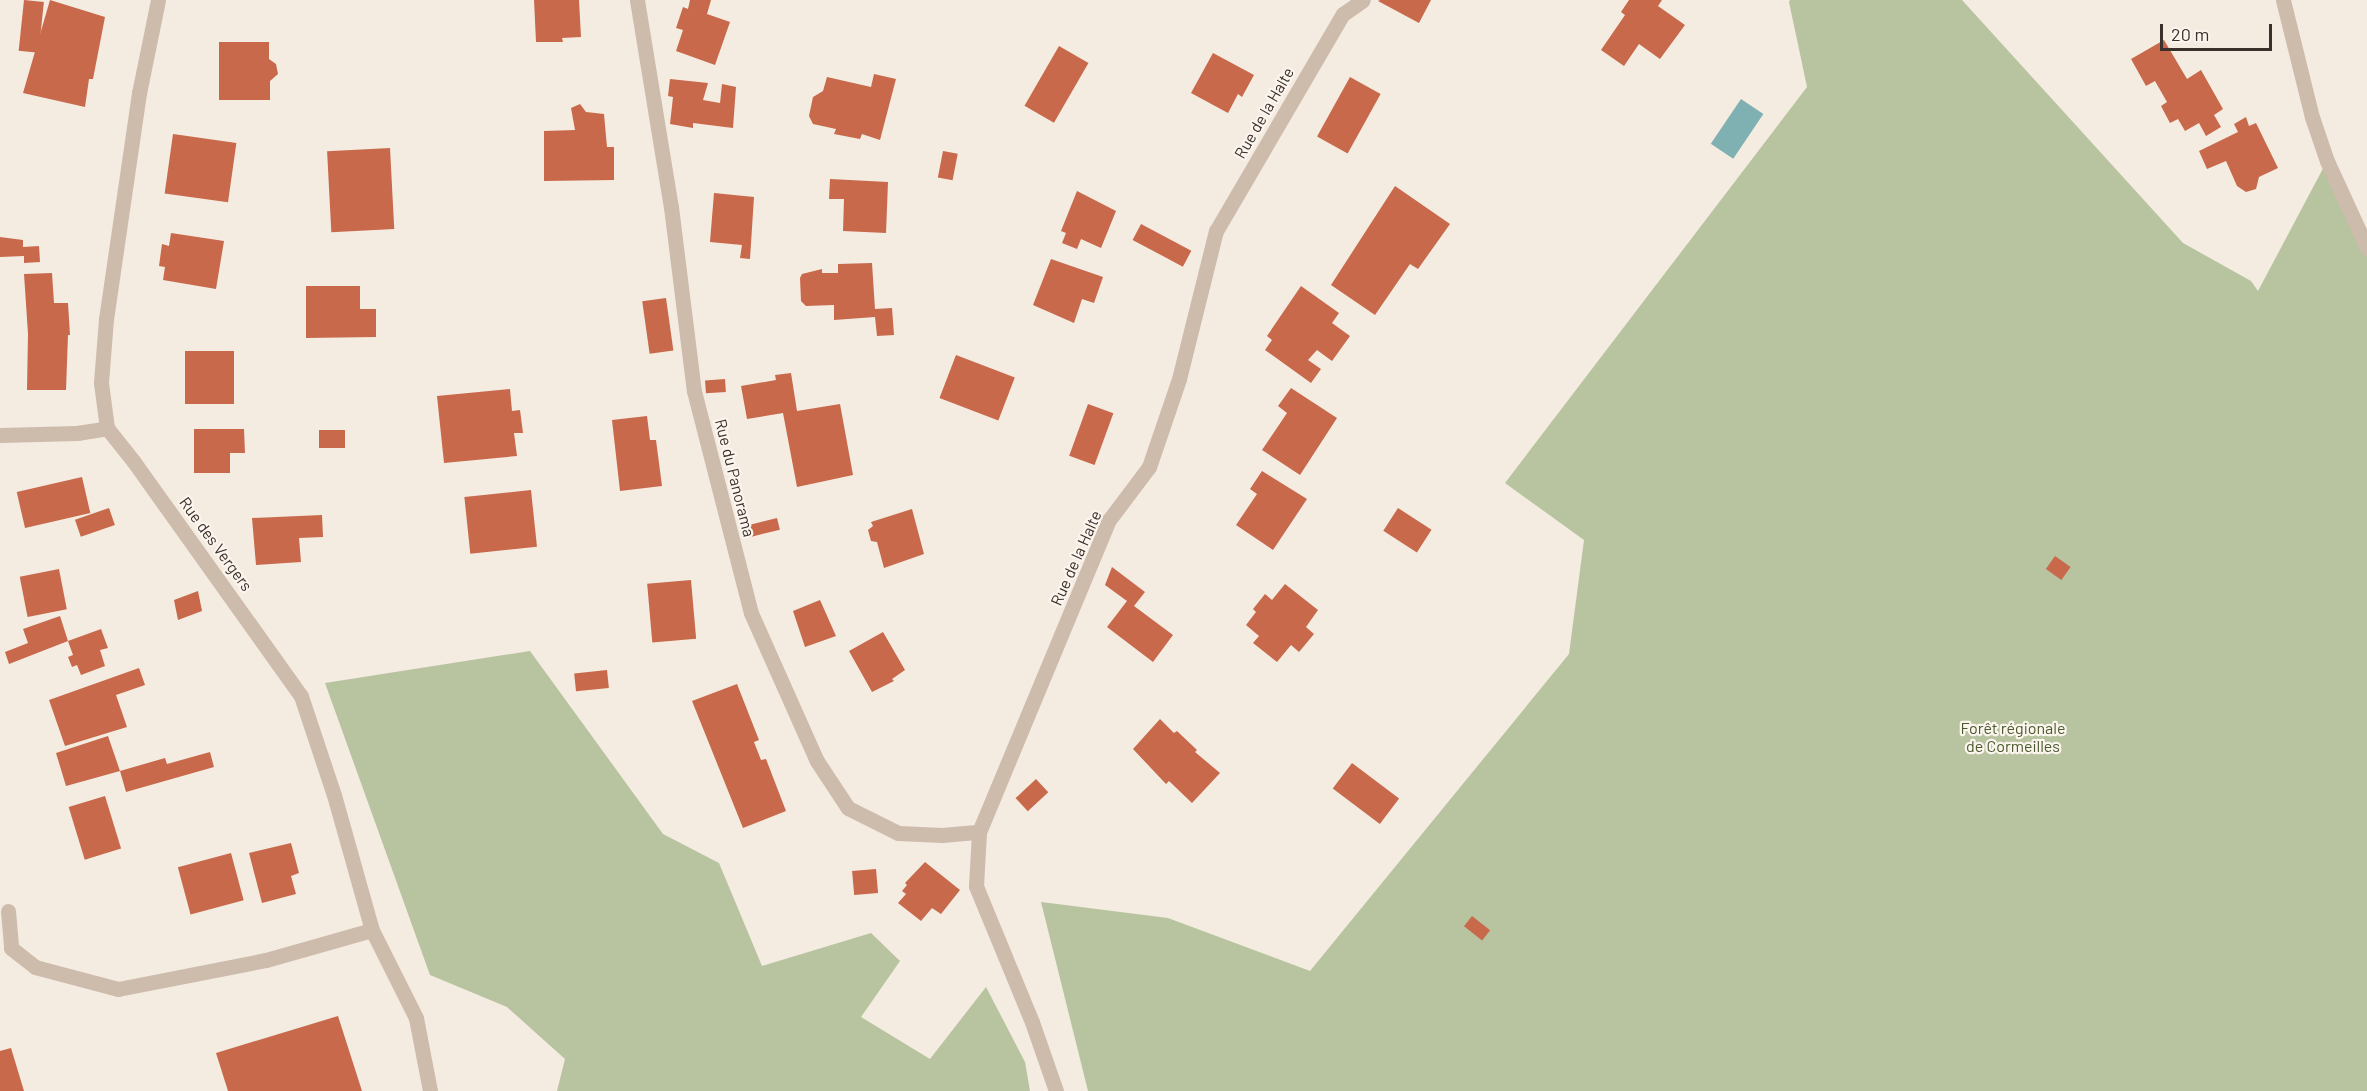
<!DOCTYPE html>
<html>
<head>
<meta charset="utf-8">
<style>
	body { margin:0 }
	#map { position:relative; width:2367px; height:1091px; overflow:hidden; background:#f4ebe1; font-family:Barlow,sans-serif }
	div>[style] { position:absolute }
	.green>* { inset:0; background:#b8c4a0 }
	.water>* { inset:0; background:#7fb0b2; transform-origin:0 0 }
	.building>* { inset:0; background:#c8694b; transform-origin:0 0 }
	.minor>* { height:15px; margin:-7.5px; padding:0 7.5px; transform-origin:7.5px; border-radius:7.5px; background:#cdbbac }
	span { translate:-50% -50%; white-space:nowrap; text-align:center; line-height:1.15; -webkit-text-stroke:4.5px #fbf5ee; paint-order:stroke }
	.street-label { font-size:16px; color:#3b302b }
	.park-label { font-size:16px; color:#4a5a2e }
	.scale { position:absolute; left:2160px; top:24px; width:112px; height:27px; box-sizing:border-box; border:3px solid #3b302b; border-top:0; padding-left:8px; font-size:18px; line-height:21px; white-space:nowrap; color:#3b302b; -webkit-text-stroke:4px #fbf5ee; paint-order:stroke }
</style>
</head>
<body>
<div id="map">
	<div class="green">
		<div style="clip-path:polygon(1790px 0,1962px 0,2183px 243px,2251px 281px,2258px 291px,2327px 161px,2367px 248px,2367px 1091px,1088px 1091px,1041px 902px,1168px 918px,1310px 971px,1569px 654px,1584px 540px,1505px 483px,1807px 87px,1789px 2px)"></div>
		<div style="clip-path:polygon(530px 651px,663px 834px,719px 863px,762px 966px,871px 933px,900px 961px,861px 1017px,930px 1059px,986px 987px,1025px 1062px,1030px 1091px,557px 1091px,565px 1059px,507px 1007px,430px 975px,325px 683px)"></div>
	</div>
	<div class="water">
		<div style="left:1741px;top:99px;width:27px;height:54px;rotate:34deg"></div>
	</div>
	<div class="building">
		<div style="left:24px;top:0;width:20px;height:51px;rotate:6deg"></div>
		<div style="clip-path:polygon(50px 0,105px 17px,93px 79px,89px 79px,85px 107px,23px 93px)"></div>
		<div style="clip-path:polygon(534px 0,579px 0,581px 37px,562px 38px,563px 42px,536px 42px)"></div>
		<div style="clip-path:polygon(690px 0,711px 0,707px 14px,730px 22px,715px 65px,676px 51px,683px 30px,676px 28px,683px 7px,688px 9px)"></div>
		<div style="clip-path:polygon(1380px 0,1431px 0,1419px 23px,1378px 1px)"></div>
		<div style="clip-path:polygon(1629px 0,1662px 0,1658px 6px,1685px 25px,1660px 59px,1639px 44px,1624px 66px,1601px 50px,1625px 15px,1621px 12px)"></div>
		<div style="clip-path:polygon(2164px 40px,2187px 79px,2201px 70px,2223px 109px,2214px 115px,2221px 127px,2206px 136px,2199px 123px,2185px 131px,2178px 119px,2170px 123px,2161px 106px,2167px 102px,2155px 81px,2146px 86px,2131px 59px)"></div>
		<div style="clip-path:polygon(219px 42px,269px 42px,269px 59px,276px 64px,278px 74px,270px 81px,270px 100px,219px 100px)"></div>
		<div style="left:1059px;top:46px;width:34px;height:69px;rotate:30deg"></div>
		<div style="clip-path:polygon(1213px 53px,1254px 75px,1242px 97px,1238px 94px,1228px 113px,1191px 93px)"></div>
		<div style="clip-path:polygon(874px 74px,896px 79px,880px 140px,862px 134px,860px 139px,834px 134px,836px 129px,813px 124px,809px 116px,813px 97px,823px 91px,827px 77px,871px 87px)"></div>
		<div style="left:1350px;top:77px;width:35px;height:68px;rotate:29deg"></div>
		<div style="clip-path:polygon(670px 79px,708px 83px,703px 100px,720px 103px,722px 84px,736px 87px,733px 128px,693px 123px,693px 128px,670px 124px,673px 97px,668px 96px)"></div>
		<div style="clip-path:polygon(580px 104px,586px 112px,604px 114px,607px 147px,614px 147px,614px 180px,544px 181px,544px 131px,575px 130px,571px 108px)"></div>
		<div style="clip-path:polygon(2246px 117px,2249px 126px,2256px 123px,2278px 168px,2259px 177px,2256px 189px,2246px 192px,2237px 186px,2226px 161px,2207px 169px,2199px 151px,2238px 132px,2234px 124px)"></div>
		<div style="left:173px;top:134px;width:64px;height:60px;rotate:8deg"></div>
		<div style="left:390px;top:148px;width:81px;height:63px;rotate:87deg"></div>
		<div style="left:943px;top:151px;width:15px;height:27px;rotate:11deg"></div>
		<div style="clip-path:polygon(830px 179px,888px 182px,886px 233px,843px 231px,844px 199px,829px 199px)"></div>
		<div style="clip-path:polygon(1395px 186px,1450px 224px,1418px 269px,1410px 264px,1375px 315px,1331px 285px)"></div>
		<div style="clip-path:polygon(1077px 191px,1116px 211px,1101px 248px,1081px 239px,1077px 249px,1062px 243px,1066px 233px,1061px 231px)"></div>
		<div style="clip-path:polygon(714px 193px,754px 197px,750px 259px,740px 258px,742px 245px,710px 242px)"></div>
		<div style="left:1141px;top:224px;width:57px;height:18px;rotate:28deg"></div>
		<div style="clip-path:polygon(171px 233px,224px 241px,216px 289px,163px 280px,165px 267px,159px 266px,162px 244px,169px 246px)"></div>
		<div style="clip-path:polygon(0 237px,23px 240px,23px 247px,39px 246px,40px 262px,24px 263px,24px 256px,0 257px)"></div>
		<div style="clip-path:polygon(1051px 259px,1103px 277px,1094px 303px,1082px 299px,1074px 323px,1033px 305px)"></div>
		<div style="clip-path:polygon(872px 263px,875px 309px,892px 308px,894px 335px,877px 336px,875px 317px,834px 320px,834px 305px,806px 306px,801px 301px,800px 278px,802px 274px,822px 269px,822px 273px,838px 273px,838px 264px)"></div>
		<div style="clip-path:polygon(52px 273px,54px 303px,68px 303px,70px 335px,68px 335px,66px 390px,27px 390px,28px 334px,24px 274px)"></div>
		<div style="clip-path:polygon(306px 286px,360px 286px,360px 309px,376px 309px,376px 337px,306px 338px)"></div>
		<div style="clip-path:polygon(1301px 286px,1339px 313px,1332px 323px,1350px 336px,1332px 361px,1317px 350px,1308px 360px,1321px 369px,1311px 383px,1265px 350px,1272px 340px,1267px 336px)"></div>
		<div style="left:666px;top:298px;width:53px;height:24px;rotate:82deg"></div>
		<div style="left:185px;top:351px;width:49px;height:53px"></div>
		<div style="left:956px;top:355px;width:63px;height:46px;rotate:21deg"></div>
		<div style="clip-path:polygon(791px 373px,797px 411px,840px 404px,853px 475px,797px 487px,783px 413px,747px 419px,741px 386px,776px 380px,775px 375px)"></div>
		<div style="left:725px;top:379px;width:13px;height:20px;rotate:86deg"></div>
		<div style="clip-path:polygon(1291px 388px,1337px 418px,1300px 475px,1262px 450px,1287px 413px,1278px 406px)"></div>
		<div style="clip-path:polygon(510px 389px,512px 411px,520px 410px,523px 433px,514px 433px,517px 456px,444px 463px,437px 396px)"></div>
		<div style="left:1088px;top:404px;width:27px;height:55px;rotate:20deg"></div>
		<div style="clip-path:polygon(647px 416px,650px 440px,656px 440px,662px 486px,620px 491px,612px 420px)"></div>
		<div style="clip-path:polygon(194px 429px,244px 429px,245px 453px,230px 453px,230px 473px,194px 473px)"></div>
		<div style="left:345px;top:430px;width:18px;height:26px;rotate:90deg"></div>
		<div style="clip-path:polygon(1262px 471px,1307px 499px,1273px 550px,1236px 525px,1257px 494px,1250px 489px)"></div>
		<div style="left:82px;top:477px;width:37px;height:67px;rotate:77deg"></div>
		<div style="left:531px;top:490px;width:57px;height:67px;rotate:84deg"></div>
		<div style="left:109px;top:508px;width:18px;height:36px;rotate:71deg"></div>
		<div style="left:1398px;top:508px;width:40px;height:27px;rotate:33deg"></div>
		<div style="clip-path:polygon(912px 509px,924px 554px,884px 568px,877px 542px,871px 541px,868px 530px,873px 526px,871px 522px)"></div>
		<div style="clip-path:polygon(322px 515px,323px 537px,299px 538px,301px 562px,256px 565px,252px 518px)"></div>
		<div style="left:777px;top:518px;width:12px;height:33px;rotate:76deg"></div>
		<div style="left:2055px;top:556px;width:19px;height:16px;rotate:35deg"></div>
		<div style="clip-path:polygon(1112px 567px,1145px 592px,1134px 606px,1173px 635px,1153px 662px,1107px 627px,1127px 601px,1105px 585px)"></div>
		<div style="left:59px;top:569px;width:41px;height:40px;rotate:79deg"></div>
		<div style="left:691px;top:580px;width:59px;height:44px;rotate:85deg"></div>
		<div style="clip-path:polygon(1285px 584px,1318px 610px,1306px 627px,1314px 634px,1299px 652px,1291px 645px,1277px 662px,1253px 643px,1259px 636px,1246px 625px,1256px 612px,1253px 609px,1265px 594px,1272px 600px)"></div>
		<div style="clip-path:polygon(198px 591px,202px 611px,178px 620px,174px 600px)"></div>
		<div style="clip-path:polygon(820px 600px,836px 636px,805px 647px,793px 611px)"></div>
		<div style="clip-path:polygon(60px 616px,68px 641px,9px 664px,5px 652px,28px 643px,23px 629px)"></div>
		<div style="clip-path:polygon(101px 629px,108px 648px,100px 650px,105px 666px,81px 675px,77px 665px,72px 667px,68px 657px,73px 655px,68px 641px)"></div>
		<div style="clip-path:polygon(883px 632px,905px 670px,892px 679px,894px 681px,872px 692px,849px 651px)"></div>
		<div style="clip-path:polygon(139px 668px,145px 685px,116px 695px,127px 727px,65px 746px,49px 700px)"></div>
		<div style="left:607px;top:670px;width:18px;height:33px;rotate:84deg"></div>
		<div style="clip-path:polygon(737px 684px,759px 740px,754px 742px,761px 760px,766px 759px,786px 811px,743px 828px,692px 701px)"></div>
		<div style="clip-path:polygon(1160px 719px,1174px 733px,1177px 731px,1197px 750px,1195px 752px,1220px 773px,1192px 803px,1169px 781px,1166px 784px,1133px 749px)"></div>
		<div style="clip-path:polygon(108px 736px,120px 771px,165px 758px,167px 764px,210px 752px,214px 767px,126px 792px,120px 771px,66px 786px,56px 753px)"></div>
		<div style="left:1352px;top:763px;width:59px;height:32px;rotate:37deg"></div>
		<div style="left:1036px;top:779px;width:18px;height:28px;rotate:47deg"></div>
		<div style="left:105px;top:796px;width:55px;height:38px;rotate:73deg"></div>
		<div style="clip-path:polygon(291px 843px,299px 873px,291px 876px,296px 894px,262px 903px,249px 853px)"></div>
		<div style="left:231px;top:853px;width:49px;height:55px;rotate:75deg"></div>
		<div style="clip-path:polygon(925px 862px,960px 890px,941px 914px,932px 908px,921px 921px,898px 903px,906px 894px,902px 891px,907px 885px,905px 883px)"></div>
		<div style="left:876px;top:869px;width:24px;height:24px;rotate:85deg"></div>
		<div style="left:1472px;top:916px;width:23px;height:13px;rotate:38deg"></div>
		<div style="clip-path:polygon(338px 1016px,362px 1091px,228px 1091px,216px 1053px)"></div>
		<div style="clip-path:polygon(11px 1048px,24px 1091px,0 1091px,0 1051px)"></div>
	</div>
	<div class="minor">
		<div style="left:158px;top:0;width:95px;rotate:101.5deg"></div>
		<div style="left:139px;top:93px;width:228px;rotate:98.3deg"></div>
		<div style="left:106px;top:319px;width:64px;rotate:94.5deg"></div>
		<div style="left:101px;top:383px;width:45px;rotate:82.4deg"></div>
		<div style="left:107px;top:428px;width:43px;rotate:51.5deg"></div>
		<div style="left:134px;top:462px;width:287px;rotate:54.5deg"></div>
		<div style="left:301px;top:696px;width:104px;rotate:71.6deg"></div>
		<div style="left:334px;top:795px;width:140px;rotate:74.3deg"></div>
		<div style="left:372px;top:930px;width:98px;rotate:63.4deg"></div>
		<div style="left:416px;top:1018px;width:74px;rotate:79.1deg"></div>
		<div style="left:637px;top:0;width:210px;rotate:80.7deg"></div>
		<div style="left:671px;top:207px;width:185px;rotate:82.9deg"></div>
		<div style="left:694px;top:391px;width:229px;rotate:75.6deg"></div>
		<div style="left:751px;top:613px;width:162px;rotate:66deg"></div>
		<div style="left:817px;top:761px;width:56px;rotate:56.6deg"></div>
		<div style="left:848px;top:808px;width:56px;rotate:26.6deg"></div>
		<div style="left:898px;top:833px;width:44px;rotate:2.6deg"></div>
		<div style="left:942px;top:835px;width:37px;rotate:-5deg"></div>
		<div style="left:2283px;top:0;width:121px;rotate:76.1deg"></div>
		<div style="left:2312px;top:117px;width:46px;rotate:71.2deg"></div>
		<div style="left:2327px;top:161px;width:96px;rotate:65.3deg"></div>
		<div style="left:0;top:435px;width:77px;rotate:-1.5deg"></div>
		<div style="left:77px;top:433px;width:30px;rotate:-9deg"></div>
		<div style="left:8px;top:911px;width:37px;rotate:85deg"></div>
		<div style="left:11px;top:948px;width:31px;rotate:38deg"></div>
		<div style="left:35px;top:967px;width:86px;rotate:14.8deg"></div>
		<div style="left:118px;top:989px;width:151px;rotate:-11.1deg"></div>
		<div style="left:266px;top:960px;width:110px;rotate:-15.8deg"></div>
		<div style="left:1056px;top:1091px;width:73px;rotate:-109.2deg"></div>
		<div style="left:1032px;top:1022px;width:147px;rotate:-112.4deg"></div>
		<div style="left:976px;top:886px;width:54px;rotate:-86.8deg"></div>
		<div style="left:979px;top:832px;width:338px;rotate:-67.4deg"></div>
		<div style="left:1109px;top:520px;width:66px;rotate:-53deg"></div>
		<div style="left:1149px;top:467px;width:93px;rotate:-71.2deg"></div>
		<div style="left:1179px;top:379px;width:153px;rotate:-76deg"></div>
		<div style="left:1216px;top:231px;width:251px;rotate:-59.7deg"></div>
		<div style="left:1343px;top:14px;width:24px;rotate:-35deg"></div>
	</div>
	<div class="street-label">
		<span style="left:1264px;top:113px;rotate:-60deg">Rue de la Halte</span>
		<span style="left:735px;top:478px;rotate:76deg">Rue du Panorama</span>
		<span style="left:216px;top:544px;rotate:54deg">Rue des Vergers</span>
		<span style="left:1076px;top:558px;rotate:-66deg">Rue de la Halte</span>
	</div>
	<div class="park-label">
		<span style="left:2013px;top:737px">Forêt régionale<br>de Cormeilles</span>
	</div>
	<div class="scale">20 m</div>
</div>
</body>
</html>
